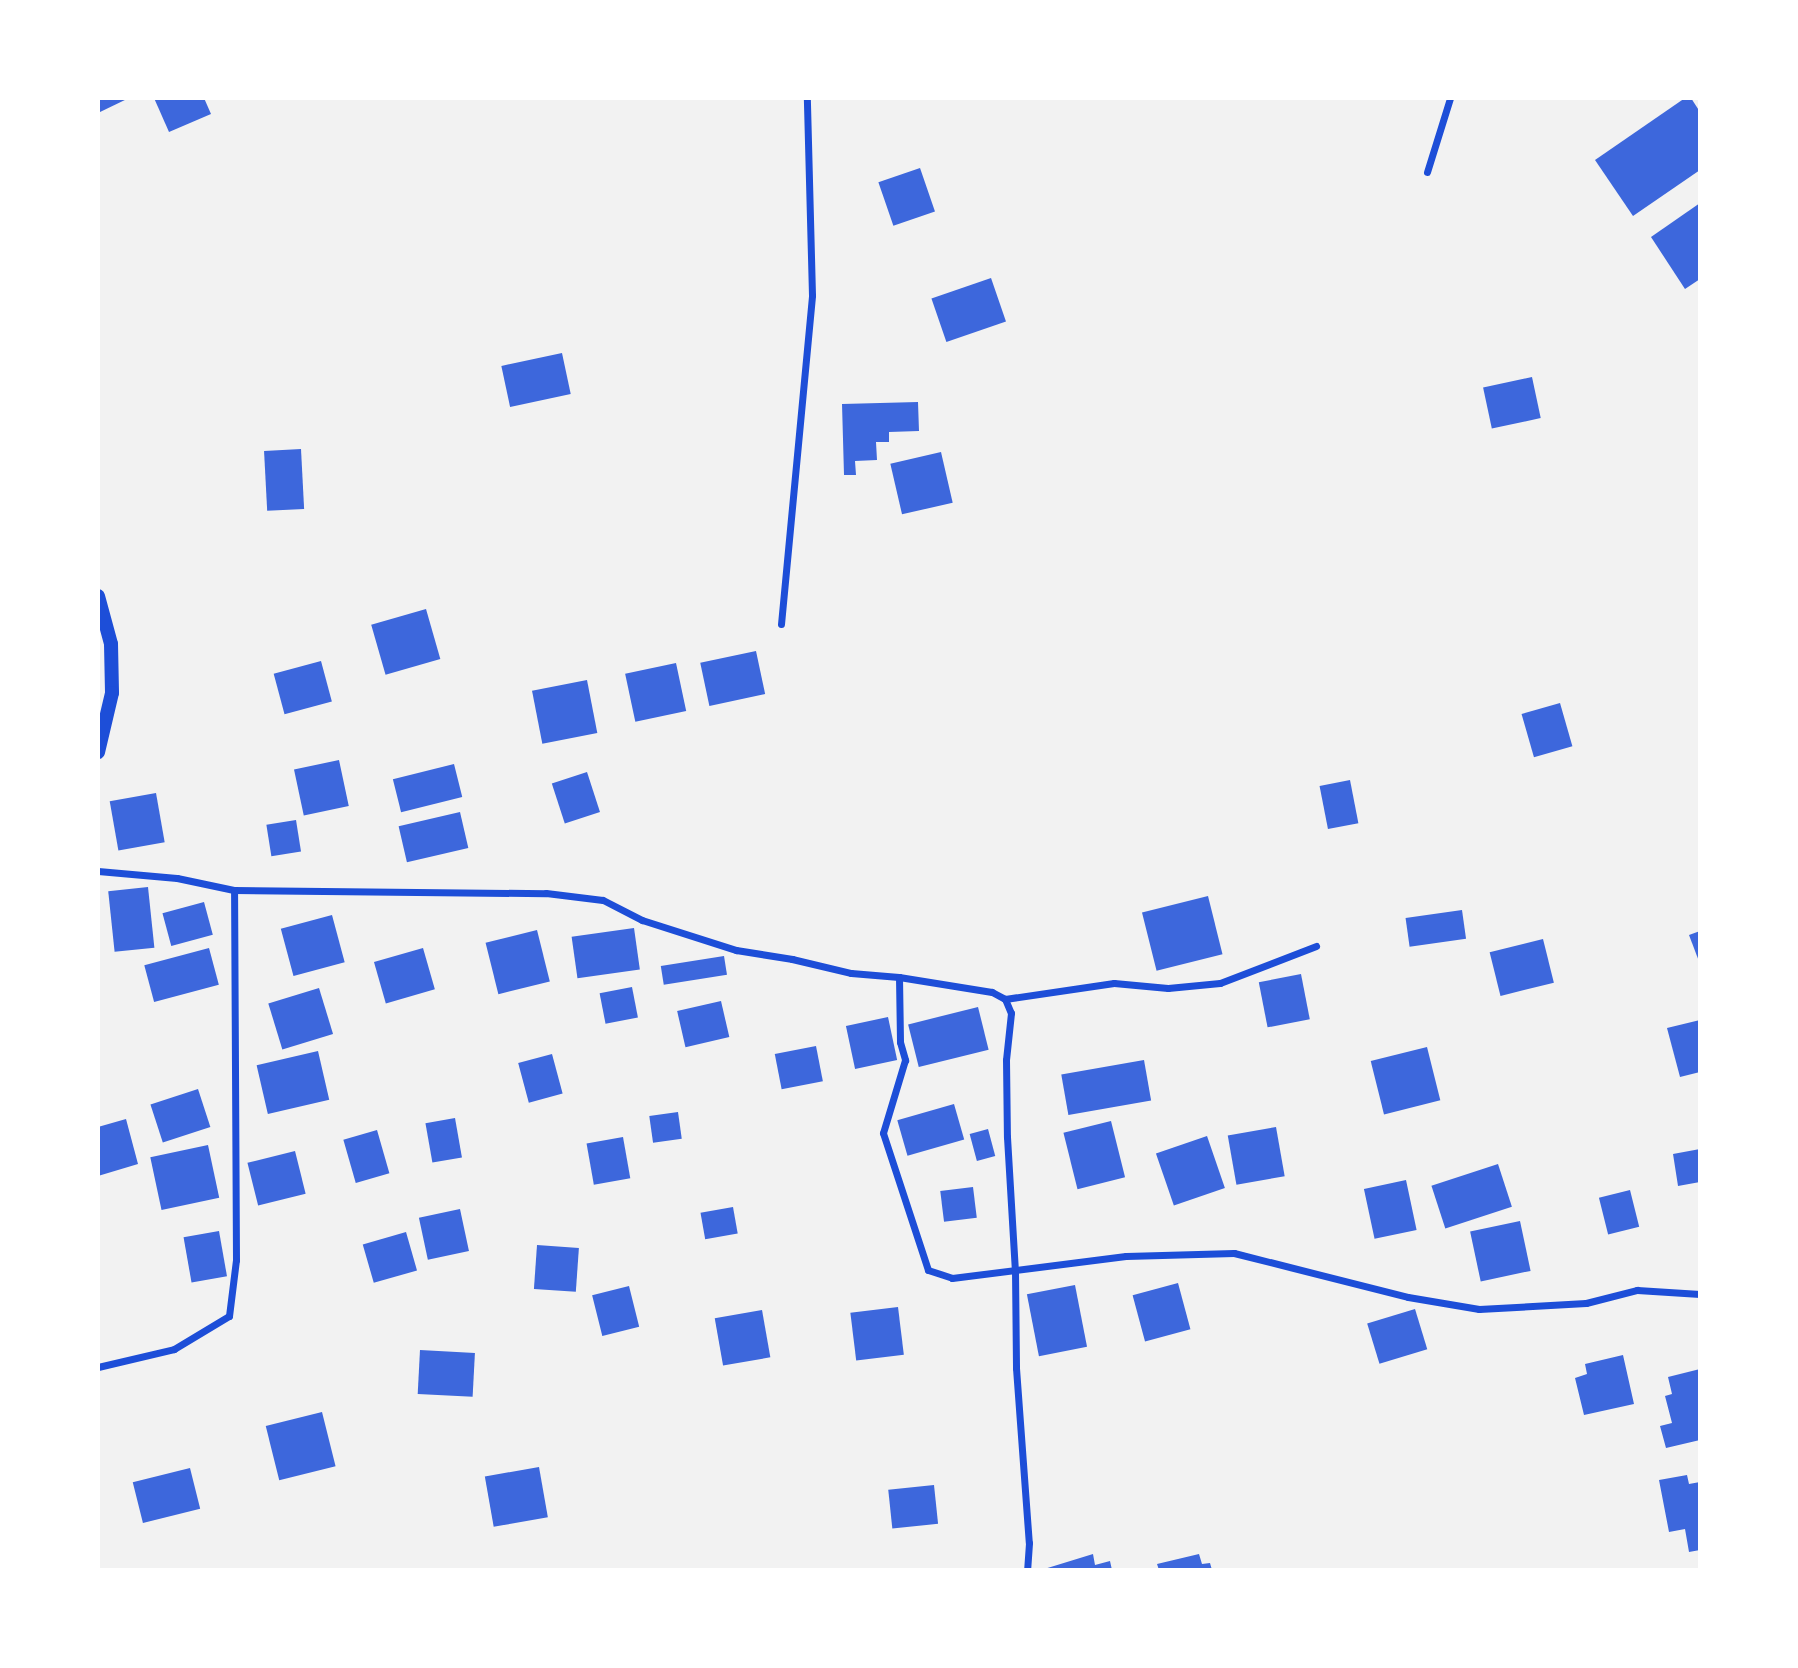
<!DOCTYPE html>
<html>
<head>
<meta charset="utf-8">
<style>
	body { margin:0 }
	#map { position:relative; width:1798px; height:1668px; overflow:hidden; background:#f2f2f2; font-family:"Open Sans",sans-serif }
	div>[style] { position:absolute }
	.building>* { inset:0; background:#3d67dc; transform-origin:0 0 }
	.minor>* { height:7px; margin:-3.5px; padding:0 3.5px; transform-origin:3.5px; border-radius:3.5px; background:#1d4ed8 }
	.secondary>* { height:14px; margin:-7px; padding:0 7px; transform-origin:7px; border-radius:7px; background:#1d4ed8 }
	span { translate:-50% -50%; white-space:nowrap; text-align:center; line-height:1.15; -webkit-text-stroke:7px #fff; paint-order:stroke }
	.frame { position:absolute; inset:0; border:100px solid #fff; pointer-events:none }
</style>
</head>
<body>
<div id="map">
	<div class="building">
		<div style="clip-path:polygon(98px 98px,129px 98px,98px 113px)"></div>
		<div style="clip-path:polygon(154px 98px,204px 98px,211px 114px,169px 132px)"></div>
		<div style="clip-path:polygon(1685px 98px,1691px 98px,1700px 112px,1700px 170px,1633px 216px,1595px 160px)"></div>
		<div style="left:920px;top:168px;width:46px;height:44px;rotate:71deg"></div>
		<div style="clip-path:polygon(1700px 203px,1700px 279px,1685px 289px,1651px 237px)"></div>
		<div style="left:991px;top:278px;width:46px;height:63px;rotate:71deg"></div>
		<div style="left:562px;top:353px;width:42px;height:62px;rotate:78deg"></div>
		<div style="left:1532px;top:377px;width:42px;height:50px;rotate:78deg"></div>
		<div style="clip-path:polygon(918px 402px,919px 431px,889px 432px,889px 442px,876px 442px,877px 460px,855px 461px,856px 475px,844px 475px,842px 404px)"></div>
		<div style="left:301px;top:449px;width:60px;height:37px;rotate:87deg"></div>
		<div style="left:941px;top:452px;width:52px;height:52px;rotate:77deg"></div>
		<div style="left:426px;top:609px;width:52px;height:57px;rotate:74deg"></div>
		<div style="left:756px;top:651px;width:44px;height:57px;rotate:78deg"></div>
		<div style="left:321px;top:661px;width:42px;height:49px;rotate:75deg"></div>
		<div style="left:676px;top:663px;width:49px;height:52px;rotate:78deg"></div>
		<div style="left:587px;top:680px;width:54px;height:56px;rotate:79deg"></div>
		<div style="left:1560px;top:703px;width:45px;height:40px;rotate:74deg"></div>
		<div style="left:339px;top:760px;width:47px;height:46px;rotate:78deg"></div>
		<div style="left:454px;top:764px;width:34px;height:63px;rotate:76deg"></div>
		<div style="left:587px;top:772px;width:42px;height:37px;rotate:72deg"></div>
		<div style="left:1350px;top:780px;width:44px;height:31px;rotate:79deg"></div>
		<div style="left:156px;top:793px;width:50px;height:47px;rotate:80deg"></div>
		<div style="left:460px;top:812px;width:37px;height:63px;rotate:77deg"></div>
		<div style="left:296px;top:820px;width:32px;height:30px;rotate:81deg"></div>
		<div style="left:148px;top:887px;width:61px;height:40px;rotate:84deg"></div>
		<div style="left:1208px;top:896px;width:60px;height:68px;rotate:76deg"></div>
		<div style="left:204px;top:902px;width:34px;height:43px;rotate:75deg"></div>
		<div style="left:1462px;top:910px;width:29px;height:57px;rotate:82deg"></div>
		<div style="left:332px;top:915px;width:49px;height:53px;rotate:75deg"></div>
		<div style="left:634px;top:928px;width:42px;height:63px;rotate:82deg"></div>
		<div style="left:537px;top:930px;width:53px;height:53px;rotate:76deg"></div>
		<div style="clip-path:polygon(1700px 931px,1700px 964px,1689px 935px)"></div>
		<div style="left:1543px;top:939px;width:45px;height:55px;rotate:76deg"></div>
		<div style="left:209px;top:948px;width:38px;height:67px;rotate:75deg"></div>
		<div style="left:423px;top:948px;width:43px;height:51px;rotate:74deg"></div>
		<div style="left:724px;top:956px;width:19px;height:64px;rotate:81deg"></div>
		<div style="left:1301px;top:974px;width:46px;height:43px;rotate:79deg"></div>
		<div style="left:632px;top:987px;width:31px;height:33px;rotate:79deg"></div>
		<div style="left:319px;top:988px;width:48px;height:53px;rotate:73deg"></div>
		<div style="left:721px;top:1001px;width:37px;height:45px;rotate:77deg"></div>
		<div style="left:978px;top:1007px;width:44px;height:72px;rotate:76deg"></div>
		<div style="left:888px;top:1017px;width:44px;height:43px;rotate:78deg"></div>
		<div style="clip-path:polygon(1700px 1020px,1700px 1072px,1680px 1077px,1667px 1028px)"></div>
		<div style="left:816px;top:1046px;width:36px;height:42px;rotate:79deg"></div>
		<div style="left:1427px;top:1047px;width:55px;height:58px;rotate:76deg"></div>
		<div style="left:318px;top:1051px;width:50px;height:63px;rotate:77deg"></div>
		<div style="left:552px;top:1054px;width:41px;height:35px;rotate:75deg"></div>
		<div style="left:1144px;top:1060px;width:41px;height:84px;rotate:80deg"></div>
		<div style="left:198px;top:1089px;width:40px;height:50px;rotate:72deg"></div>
		<div style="left:954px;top:1104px;width:37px;height:59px;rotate:74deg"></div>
		<div style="left:678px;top:1112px;width:27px;height:29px;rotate:82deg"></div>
		<div style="left:455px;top:1118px;width:40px;height:30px;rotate:80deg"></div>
		<div style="clip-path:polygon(126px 1119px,138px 1164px,98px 1176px,98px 1127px)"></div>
		<div style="left:1111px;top:1121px;width:58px;height:49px;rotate:76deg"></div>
		<div style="left:1276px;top:1127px;width:50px;height:49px;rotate:80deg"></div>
		<div style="left:988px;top:1129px;width:28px;height:19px;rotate:75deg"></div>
		<div style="left:377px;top:1130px;width:45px;height:35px;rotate:74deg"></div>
		<div style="left:1207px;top:1136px;width:55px;height:54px;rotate:71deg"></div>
		<div style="left:623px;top:1137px;width:42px;height:37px;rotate:80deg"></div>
		<div style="left:208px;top:1145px;width:54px;height:59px;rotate:78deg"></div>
		<div style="clip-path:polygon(1700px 1149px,1700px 1182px,1678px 1186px,1673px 1154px)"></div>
		<div style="left:295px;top:1151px;width:44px;height:49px;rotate:76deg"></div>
		<div style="left:1498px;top:1164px;width:45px;height:70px;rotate:72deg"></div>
		<div style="left:1406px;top:1180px;width:51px;height:43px;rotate:78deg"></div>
		<div style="left:973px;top:1187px;width:31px;height:33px;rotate:83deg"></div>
		<div style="left:1630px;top:1190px;width:38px;height:32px;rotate:76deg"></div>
		<div style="left:733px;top:1207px;width:27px;height:33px;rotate:80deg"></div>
		<div style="left:460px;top:1209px;width:43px;height:42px;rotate:78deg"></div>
		<div style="left:1520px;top:1221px;width:51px;height:51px;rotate:78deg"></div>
		<div style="left:219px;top:1231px;width:46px;height:36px;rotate:80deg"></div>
		<div style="left:406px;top:1232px;width:40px;height:45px;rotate:74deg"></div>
		<div style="left:537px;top:1245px;width:42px;height:44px;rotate:4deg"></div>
		<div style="left:1178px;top:1283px;width:48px;height:47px;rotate:75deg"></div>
		<div style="left:1075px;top:1285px;width:63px;height:49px;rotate:79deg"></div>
		<div style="left:629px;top:1286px;width:42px;height:38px;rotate:76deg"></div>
		<div style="left:898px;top:1307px;width:48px;height:48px;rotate:83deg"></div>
		<div style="left:1415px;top:1309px;width:42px;height:50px;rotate:73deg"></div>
		<div style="left:762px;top:1310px;width:48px;height:48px;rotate:80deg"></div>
		<div style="left:420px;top:1350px;width:55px;height:44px;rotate:3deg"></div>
		<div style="clip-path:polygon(1623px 1355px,1634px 1404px,1584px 1415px,1575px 1378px,1587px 1374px,1585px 1364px)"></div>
		<div style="clip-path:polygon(1700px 1369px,1700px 1440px,1666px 1448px,1660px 1426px,1672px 1423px,1665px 1396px,1672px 1394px,1668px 1377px)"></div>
		<div style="left:322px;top:1412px;width:56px;height:58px;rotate:76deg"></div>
		<div style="left:539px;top:1467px;width:51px;height:55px;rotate:80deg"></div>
		<div style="left:190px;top:1468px;width:42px;height:59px;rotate:76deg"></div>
		<div style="clip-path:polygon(1687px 1475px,1689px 1484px,1700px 1482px,1700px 1550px,1689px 1552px,1685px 1529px,1669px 1532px,1659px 1480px)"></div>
		<div style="left:934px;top:1485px;width:39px;height:46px;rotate:84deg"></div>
		<div style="clip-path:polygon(1093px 1554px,1095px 1565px,1110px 1561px,1112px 1570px,1041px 1570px)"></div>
		<div style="clip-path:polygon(1199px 1554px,1202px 1564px,1210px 1563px,1212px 1570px,1159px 1570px,1157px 1564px)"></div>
	</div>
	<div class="minor">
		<div style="left:1427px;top:172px;width:77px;rotate:-72.7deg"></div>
		<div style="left:781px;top:624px;width:330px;rotate:-84.6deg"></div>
		<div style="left:812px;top:295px;width:197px;rotate:-91.5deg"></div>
		<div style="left:98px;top:871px;width:79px;rotate:5.1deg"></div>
		<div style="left:177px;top:878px;width:58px;rotate:11.9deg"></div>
		<div style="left:234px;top:890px;width:312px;rotate:0.6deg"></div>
		<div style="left:546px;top:893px;width:57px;rotate:7deg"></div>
		<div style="left:603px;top:900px;width:44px;rotate:27.1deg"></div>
		<div style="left:642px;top:920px;width:99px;rotate:17.7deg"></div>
		<div style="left:736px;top:950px;width:57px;rotate:9.1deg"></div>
		<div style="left:792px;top:959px;width:61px;rotate:13.3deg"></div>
		<div style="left:851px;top:973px;width:48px;rotate:4.8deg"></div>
		<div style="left:899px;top:977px;width:65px;rotate:89.1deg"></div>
		<div style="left:900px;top:1042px;width:19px;rotate:74deg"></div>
		<div style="left:905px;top:1060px;width:76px;rotate:106.8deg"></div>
		<div style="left:883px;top:1133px;width:144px;rotate:71.8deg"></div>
		<div style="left:928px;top:1270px;width:25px;rotate:18deg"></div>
		<div style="left:952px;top:1278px;width:175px;rotate:-7.2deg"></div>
		<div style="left:1126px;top:1256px;width:108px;rotate:-1.6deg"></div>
		<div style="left:1234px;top:1253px;width:179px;rotate:14.2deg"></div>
		<div style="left:1408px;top:1297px;width:72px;rotate:9.6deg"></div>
		<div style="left:1479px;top:1309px;width:107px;rotate:-3.2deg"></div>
		<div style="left:1586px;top:1303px;width:53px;rotate:-14.3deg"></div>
		<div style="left:1637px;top:1290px;width:63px;rotate:3.6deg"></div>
		<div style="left:899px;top:977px;width:94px;rotate:9.2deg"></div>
		<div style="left:992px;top:992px;width:15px;rotate:28deg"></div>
		<div style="left:1005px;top:999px;width:15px;rotate:67deg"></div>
		<div style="left:1011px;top:1013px;width:47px;rotate:96.1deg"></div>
		<div style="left:1006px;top:1060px;width:77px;rotate:89.3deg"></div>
		<div style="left:1007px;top:1137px;width:134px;rotate:86.6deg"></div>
		<div style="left:1015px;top:1271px;width:97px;rotate:89.4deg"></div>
		<div style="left:1016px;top:1368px;width:175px;rotate:85.8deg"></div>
		<div style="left:1029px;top:1543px;width:27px;rotate:94deg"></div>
		<div style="left:1005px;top:999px;width:110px;rotate:-8.4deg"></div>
		<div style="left:1114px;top:983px;width:54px;rotate:5.3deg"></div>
		<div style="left:1168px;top:988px;width:52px;rotate:-5.5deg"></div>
		<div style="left:1220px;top:983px;width:103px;rotate:-21.1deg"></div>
		<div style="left:98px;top:1367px;width:78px;rotate:-13.3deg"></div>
		<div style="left:174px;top:1349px;width:64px;rotate:-31deg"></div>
		<div style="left:229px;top:1316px;width:56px;rotate:-82.9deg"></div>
		<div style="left:236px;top:1260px;width:370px;rotate:-90.3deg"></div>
	</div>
	<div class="secondary">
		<div style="left:98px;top:596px;width:50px;rotate:74.8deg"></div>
		<div style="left:111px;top:644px;width:49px;rotate:88.8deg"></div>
		<div style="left:112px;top:693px;width:61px;rotate:103.3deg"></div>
	</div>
	<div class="frame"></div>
</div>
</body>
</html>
